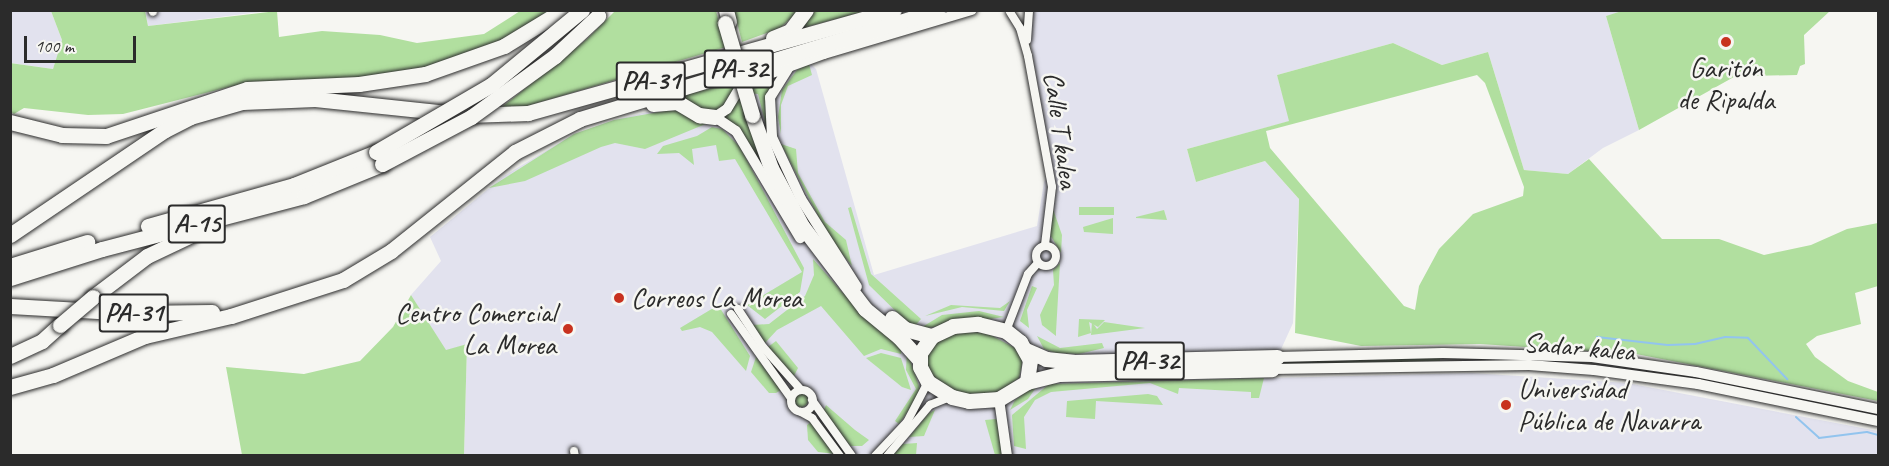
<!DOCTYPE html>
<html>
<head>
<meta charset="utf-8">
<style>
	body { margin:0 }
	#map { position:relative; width:1889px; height:466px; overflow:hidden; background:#f6f6f2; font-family:Caveat,sans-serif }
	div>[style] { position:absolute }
	.built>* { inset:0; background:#e2e2ee }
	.green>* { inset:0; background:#b1df9f; transform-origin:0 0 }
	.round { border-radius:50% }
	.stream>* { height:2px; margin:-1px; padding:0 1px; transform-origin:1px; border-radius:1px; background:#92c4ee }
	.roads { filter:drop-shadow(0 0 2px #2b2b2b) drop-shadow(0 0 2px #2b2b2b) }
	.street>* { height:8px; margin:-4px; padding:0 4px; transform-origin:4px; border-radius:4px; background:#f6f6f2 }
	.street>.ring { margin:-4px; padding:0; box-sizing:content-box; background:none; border:8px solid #f6f6f2; border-radius:50% }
	.secondary>* { height:10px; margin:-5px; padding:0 5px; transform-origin:5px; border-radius:5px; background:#f6f6f2 }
	.highway>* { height:15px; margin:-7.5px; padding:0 7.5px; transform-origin:7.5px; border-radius:7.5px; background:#f6f6f2 }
	.bridges { filter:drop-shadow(0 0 2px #2b2b2b) drop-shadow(0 0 2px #2b2b2b) }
	.highway-bridge>* { height:15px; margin:-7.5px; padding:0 7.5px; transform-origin:7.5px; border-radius:7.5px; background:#f6f6f2 }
	.dots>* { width:16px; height:16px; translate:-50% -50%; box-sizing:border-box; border:3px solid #f6f6f2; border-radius:50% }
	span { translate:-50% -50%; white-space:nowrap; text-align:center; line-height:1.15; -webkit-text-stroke:5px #f6f6f2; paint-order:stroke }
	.shield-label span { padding:2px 4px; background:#f6f6f2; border:2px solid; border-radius:4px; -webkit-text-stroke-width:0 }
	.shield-label { font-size:27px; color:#2b2b2b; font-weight:700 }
	.poi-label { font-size:28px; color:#2b2b2b }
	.left { translate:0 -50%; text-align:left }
	.right { translate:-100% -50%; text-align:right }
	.street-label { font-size:28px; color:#2b2b2b }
	.frame { position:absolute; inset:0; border:12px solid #2b2b2b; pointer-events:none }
	.scale { position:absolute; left:24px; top:36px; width:112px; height:27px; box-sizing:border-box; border:3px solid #2b2b2b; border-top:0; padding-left:8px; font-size:18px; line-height:21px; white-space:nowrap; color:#2b2b2b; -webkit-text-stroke:4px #f6f6f2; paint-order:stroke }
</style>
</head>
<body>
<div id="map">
	<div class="built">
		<div style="clip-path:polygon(277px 10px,148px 26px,145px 11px)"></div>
		<div style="clip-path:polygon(11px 11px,51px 11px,62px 40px,53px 69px,11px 63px)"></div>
		<div style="clip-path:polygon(1034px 11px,1625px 11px,1606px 16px,1639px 130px,1603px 148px,1568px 174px,1524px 170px,1488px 52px,1442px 65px,1393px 43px,1277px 75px,1290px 121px,1187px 149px,1196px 182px,1265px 161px,1299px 199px,1293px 323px,1268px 378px,1472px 373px,1627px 383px,1878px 431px,1878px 455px,464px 455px,467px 344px,446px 351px,411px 295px,441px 261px,430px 237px,504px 176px,574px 134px,614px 120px,764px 84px,810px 63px,816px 69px,874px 275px,1037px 226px,1044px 182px,1052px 168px,1028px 28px)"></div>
	</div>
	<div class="green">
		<div style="clip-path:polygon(1625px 10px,1830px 10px,1830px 11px,1804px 35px,1805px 64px,1800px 66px,1797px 75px,1750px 76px,1741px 73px,1639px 130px,1606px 16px)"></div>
		<div style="clip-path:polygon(51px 11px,145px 11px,148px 26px,277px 11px,279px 37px,322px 31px,380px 35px,417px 43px,484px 34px,520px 11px,556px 11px,511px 37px,454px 60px,388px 77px,233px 86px,123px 114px,88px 115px,24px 108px,14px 114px,11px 112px,10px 63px,53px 69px,62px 40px)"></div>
		<div style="clip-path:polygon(615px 11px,716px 11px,726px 47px,524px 107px,502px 107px,587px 39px)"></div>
		<div style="clip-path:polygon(734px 11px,799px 11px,780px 28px,742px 42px)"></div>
		<div style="clip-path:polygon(815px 11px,866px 11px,802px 28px)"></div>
		<div style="clip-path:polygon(evenodd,1393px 43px,1442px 65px,1488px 52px,1524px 170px,1568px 174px,1589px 159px,1662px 239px,1719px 239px,1764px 255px,1811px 245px,1847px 229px,1878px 223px,1878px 286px,1855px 293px,1861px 324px,1817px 336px,1806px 344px,1815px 357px,1848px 381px,1878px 392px,1878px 401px,1636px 354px,1480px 344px,1361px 346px,1295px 333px,1299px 199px,1265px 161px,1196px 182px,1187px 149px,1289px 121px,1277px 75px,1393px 43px,1477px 75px,1485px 83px,1524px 187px,1523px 196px,1473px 214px,1439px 249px,1419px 286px,1415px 310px,1404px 306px,1270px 148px,1266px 131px,1477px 75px)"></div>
		<div style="clip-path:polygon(809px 64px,812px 75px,788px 86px,781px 105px,781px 134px,778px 117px,782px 90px,797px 70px)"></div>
		<div style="clip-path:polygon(774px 78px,765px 103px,771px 146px,758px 94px,747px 93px,767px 170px,721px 117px,740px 90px)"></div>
		<div style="clip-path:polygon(738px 82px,721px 109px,714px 111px,706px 111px,679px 96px)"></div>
		<div style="clip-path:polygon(670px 110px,685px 111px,708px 123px,645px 149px,615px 143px,601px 147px,525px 181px,489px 188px,574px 134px,614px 120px)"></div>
		<div style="clip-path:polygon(712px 127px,722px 129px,740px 147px,804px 268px,800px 292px,765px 319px,747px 305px,802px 272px,735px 159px,719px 161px,716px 145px,692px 149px,694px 165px,679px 153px,657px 154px,663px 146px,697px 136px)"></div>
		<div style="clip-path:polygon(781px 144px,796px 149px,798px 173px,825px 222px,846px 240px,852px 266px,830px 239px)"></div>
		<div style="clip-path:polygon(851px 207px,871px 274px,921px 319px,913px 328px,869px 285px,848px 208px)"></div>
		<div style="left:1114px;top:207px;width:8px;height:35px;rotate:90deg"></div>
		<div style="clip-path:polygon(1053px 209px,1062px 235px,1061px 253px,1049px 233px)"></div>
		<div style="clip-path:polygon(1164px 210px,1167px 220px,1136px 218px,1136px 217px)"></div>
		<div style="clip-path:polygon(1113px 218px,1113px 234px,1084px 232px,1083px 227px)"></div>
		<div style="clip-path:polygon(813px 259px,842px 292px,902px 347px,901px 354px,881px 349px,864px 356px,821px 306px,777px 330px,765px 343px,752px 325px,769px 324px,805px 296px,814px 275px)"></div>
		<div style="clip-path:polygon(1060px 263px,1056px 332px,1056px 336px,1042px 325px,1040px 315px,1054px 285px,1053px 270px)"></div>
		<div style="clip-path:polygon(1032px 286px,1037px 288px,1027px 310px,1029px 328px,1020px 321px)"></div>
		<div style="clip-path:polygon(411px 295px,446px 350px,467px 344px,464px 455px,242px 455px,226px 367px,304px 374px,360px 361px,393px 327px)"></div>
		<div style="clip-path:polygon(1010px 301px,1004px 311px,962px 307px,925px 316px,951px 305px,1000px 308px)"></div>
		<div style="clip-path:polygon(715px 307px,720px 308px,750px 356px,746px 371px,712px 332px,700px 327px,682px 331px,680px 328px)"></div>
		<div style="clip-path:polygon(979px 311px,1004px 317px,919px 329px,942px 315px)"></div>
		<div style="clip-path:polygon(1079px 319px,1105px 320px,1098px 327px,1089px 322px,1091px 333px,1078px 337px)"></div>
		<div style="clip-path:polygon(1092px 322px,1097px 329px,1104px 322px,1145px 328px,1091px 335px)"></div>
		<div style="clip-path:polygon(957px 331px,987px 333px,1015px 348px,1023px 360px,1019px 378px,998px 393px,963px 394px,936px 382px,928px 370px,926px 354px,934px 341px)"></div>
		<div style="clip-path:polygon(1037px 336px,1060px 348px,1102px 343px,1104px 348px,1079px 354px,1056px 353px,1044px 349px)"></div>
		<div style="clip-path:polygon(776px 341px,798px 368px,793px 378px,768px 347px)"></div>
		<div style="clip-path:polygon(907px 351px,921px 392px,899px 424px,895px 421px,916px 389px,906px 370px)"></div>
		<div style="clip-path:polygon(881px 353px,901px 358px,911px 390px,902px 387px,866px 358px)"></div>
		<div style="clip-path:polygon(756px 357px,781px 390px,776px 393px,769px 393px,751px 372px)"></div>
		<div style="clip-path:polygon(1440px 357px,1440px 361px,1049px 370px,1049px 364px)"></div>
		<div style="clip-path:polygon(1264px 378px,1259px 398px,1251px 398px,1251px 392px,1179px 388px,1178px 394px,1150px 383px,1051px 392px,1035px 400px,1024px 417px,1026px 449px,1014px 446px,1012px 415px,1049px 384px)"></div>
		<div style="clip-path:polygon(1040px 382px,1028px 399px,1010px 410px,1015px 400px)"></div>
		<div class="round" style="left:794px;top:393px;width:14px;height:14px"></div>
		<div style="clip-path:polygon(1148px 394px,1157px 396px,1163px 405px,1096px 401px,1095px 419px,1066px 417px,1067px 401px)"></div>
		<div style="clip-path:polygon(826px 405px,855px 430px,869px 440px,862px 446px,850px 446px,823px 412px)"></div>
		<div style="clip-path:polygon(935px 410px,924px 436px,909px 437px,929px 413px)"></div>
		<div style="clip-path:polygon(996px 419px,999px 424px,1002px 455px,995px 455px,985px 420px)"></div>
		<div style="clip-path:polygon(811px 422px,836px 454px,818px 452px,808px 440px,807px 425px)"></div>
		<div style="clip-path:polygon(917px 443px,916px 455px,892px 456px,903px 444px)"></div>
	</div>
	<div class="stream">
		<div style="left:1597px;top:337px;width:71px;rotate:6.4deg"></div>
		<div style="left:1668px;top:345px;width:27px;rotate:-2deg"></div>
		<div style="left:1695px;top:344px;width:31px;rotate:-13deg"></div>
		<div style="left:1725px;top:337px;width:23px;rotate:2deg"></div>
		<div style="left:1748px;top:338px;width:57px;rotate:46.4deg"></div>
		<div style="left:1796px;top:417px;width:31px;rotate:42deg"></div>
		<div style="left:1819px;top:438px;width:48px;rotate:-7.1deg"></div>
		<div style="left:1867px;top:432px;width:11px;rotate:15deg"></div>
	</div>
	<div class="roads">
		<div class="street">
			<div style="left:152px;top:10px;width:2px;rotate:63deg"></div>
			<div style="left:1010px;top:12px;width:19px;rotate:58deg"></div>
			<div style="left:1020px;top:28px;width:29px;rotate:74deg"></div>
			<div style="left:1028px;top:56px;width:133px;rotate:79.6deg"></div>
			<div style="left:1052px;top:187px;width:58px;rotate:96.9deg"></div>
			<div style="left:1027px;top:40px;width:30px;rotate:-86deg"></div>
			<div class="ring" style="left:1036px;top:246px;width:12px;height:12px"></div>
			<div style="left:738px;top:309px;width:45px;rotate:56.7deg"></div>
			<div style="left:763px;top:347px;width:57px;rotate:48.5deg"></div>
			<div style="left:731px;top:314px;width:103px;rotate:54.5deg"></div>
			<div style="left:1006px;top:331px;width:61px;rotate:-68.9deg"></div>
			<div style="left:1028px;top:274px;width:15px;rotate:-48deg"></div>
			<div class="ring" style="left:791px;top:390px;width:14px;height:14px"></div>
			<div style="left:812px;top:400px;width:69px;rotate:54.5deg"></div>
			<div style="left:801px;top:412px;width:13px;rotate:29deg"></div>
			<div style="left:812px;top:418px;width:47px;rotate:53.6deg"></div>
			<div style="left:574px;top:451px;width:5px;rotate:79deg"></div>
			<div style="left:875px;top:456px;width:47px;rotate:-46.7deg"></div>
			<div style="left:907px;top:422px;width:45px;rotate:-62.3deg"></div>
			<div style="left:887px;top:456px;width:67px;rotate:-49.9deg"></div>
			<div style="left:930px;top:405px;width:22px;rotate:-22deg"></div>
		</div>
		<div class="secondary">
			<div style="left:789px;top:67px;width:36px;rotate:122deg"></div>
			<div style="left:770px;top:97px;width:40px;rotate:87.1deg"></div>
			<div style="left:772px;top:137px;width:68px;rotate:64.9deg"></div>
			<div style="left:801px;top:199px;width:104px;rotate:57.5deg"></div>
			<div style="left:715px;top:117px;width:14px;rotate:-34deg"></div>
			<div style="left:727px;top:109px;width:29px;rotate:-59deg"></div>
			<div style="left:742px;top:84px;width:87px;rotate:-20.1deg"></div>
			<div style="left:824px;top:54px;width:154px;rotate:-16.6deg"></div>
			<div style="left:715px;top:117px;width:25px;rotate:34deg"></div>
			<div style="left:736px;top:131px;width:125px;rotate:59.1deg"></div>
			<div style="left:1277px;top:357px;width:166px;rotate:-1.4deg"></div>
			<div style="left:1443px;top:353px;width:149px;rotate:1.5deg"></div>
			<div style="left:1592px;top:357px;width:105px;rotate:8.2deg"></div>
			<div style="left:1696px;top:372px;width:186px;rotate:11.5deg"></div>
			<div style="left:1272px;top:369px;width:257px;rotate:-0.9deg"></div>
			<div style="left:1529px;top:365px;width:65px;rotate:4.4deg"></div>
			<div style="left:1594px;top:370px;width:105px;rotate:7.7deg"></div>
			<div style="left:1698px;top:384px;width:184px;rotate:11.6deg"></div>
			<div style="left:999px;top:399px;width:58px;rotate:82deg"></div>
		</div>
		<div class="highway">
			<div style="left:726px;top:10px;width:12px;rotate:76deg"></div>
			<div style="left:773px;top:38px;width:18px;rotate:-22deg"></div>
			<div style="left:790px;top:31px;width:26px;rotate:-53deg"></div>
			<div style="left:653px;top:104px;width:24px;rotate:-5deg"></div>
			<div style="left:677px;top:102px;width:26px;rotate:31deg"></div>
			<div style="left:699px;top:115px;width:16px;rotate:7deg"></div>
			<div style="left:752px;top:115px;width:56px;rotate:70.3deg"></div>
			<div style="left:771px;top:168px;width:66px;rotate:61.9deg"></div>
			<div style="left:802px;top:226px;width:104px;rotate:52.8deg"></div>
			<div style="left:865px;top:309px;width:44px;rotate:39.5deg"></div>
			<div style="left:899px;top:337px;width:30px;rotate:48deg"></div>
			<div style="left:10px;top:122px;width:54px;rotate:14deg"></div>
			<div style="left:62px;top:135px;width:44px;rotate:1.3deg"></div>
			<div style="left:106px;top:136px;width:149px;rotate:-18.4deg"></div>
			<div style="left:247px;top:89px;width:112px;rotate:-2.6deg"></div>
			<div style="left:359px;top:84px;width:67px;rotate:-8.6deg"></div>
			<div style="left:425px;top:74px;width:84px;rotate:-19.5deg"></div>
			<div style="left:504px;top:46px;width:69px;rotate:-31.4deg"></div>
			<div style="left:148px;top:226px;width:152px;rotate:-15.7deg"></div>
			<div style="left:294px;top:185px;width:88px;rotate:-21.9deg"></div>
			<div style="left:10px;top:235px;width:187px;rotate:-34.1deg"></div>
			<div style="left:165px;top:130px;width:28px;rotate:-27deg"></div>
			<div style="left:190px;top:117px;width:54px;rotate:-16.1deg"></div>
			<div style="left:242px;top:102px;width:73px;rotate:-2.4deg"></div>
			<div style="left:315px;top:99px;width:154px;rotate:6deg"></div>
			<div style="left:468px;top:115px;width:60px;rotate:-1.9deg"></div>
			<div style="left:528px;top:113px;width:380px;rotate:-15.7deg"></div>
			<div style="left:10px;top:266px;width:81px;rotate:-17.3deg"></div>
			<div style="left:10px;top:278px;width:96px;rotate:-17.5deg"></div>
			<div style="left:102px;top:249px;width:209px;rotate:-14.7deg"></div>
			<div style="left:304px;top:196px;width:84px;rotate:-22.3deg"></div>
			<div style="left:93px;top:297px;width:68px;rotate:-37.2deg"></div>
			<div style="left:147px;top:256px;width:49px;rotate:-25.5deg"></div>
			<div style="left:10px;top:306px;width:123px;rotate:3.3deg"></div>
			<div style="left:133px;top:313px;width:79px;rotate:-0.7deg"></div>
			<div style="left:892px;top:318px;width:17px;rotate:40deg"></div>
			<div style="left:905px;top:329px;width:28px;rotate:15deg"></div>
			<div style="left:978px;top:324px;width:29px;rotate:14deg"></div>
			<div style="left:1006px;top:331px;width:18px;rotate:38deg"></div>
			<div style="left:1020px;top:342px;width:21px;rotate:61deg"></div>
			<div style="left:1030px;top:360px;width:22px;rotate:98deg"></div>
			<div style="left:1027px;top:382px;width:33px;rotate:149deg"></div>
			<div style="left:999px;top:399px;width:30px;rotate:176deg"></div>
			<div style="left:969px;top:401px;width:17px;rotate:-167deg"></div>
			<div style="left:952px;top:397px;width:28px;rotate:-148deg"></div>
			<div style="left:928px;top:382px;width:17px;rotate:-118deg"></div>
			<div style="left:920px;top:367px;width:14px;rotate:-90deg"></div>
			<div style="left:920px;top:353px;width:21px;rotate:-55deg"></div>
			<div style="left:932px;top:336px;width:23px;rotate:-25deg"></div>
			<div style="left:953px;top:326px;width:25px;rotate:-5deg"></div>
			<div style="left:1026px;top:350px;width:22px;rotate:24deg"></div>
			<div style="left:1046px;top:359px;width:27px;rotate:6deg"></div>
			<div style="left:1073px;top:362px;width:204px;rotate:-1.4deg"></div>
			<div style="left:10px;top:356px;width:35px;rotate:-25deg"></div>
			<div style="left:42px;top:341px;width:24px;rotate:-42deg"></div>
			<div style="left:1027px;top:382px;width:33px;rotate:-14deg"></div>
			<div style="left:1059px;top:374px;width:213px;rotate:-1.3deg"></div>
			<div style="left:10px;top:387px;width:45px;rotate:-15.6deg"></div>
			<div style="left:53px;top:375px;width:100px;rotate:-23deg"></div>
			<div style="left:145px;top:336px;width:88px;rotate:-13.1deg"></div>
			<div style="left:231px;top:316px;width:118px;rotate:-17.8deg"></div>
			<div style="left:343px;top:280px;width:56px;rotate:-31.1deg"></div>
			<div style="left:391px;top:251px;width:159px;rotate:-38.6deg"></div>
			<div style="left:515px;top:152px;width:73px;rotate:-26.9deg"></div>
			<div style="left:580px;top:119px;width:374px;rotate:-16.9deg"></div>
		</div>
	</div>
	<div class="bridges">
		<div class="highway-bridge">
			<div style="left:725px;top:23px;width:96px;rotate:73.6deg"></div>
			<div style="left:376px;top:152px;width:133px;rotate:-30.2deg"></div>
			<div style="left:491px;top:85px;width:118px;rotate:-39.5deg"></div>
			<div style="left:382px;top:164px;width:101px;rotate:-27.8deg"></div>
			<div style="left:471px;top:117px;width:104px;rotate:-36deg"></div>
			<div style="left:555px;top:56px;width:59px;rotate:-42.9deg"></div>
			<div style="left:60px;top:325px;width:43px;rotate:-40.3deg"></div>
		</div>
	</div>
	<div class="dots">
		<div style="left:1726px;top:42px;background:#c8321e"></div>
		<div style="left:619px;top:298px;background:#c8321e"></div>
		<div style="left:568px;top:329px;background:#c8321e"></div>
		<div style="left:1506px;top:405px;background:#c8321e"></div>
	</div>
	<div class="shield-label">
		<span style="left:739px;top:69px">PA-32</span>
		<span style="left:651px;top:81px">PA-31</span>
		<span style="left:197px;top:224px">A-15</span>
		<span style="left:134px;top:313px">PA-31</span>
		<span style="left:1150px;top:361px">PA-32</span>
	</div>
	<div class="poi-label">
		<span style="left:1726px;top:84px">Garitón<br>de Ripalda</span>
		<span class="left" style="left:631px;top:298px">Correos La Morea</span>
		<span class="right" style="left:556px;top:329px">Centro Comercial<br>La Morea</span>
		<span class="left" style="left:1518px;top:405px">Universidad<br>Pública de Navarra</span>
	</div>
	<div class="street-label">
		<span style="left:1061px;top:130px;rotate:82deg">Calle T kalea</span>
		<span style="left:1579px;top:347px;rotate:5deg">Sadar kalea</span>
	</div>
	<div class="frame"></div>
	<div class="scale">100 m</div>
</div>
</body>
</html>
